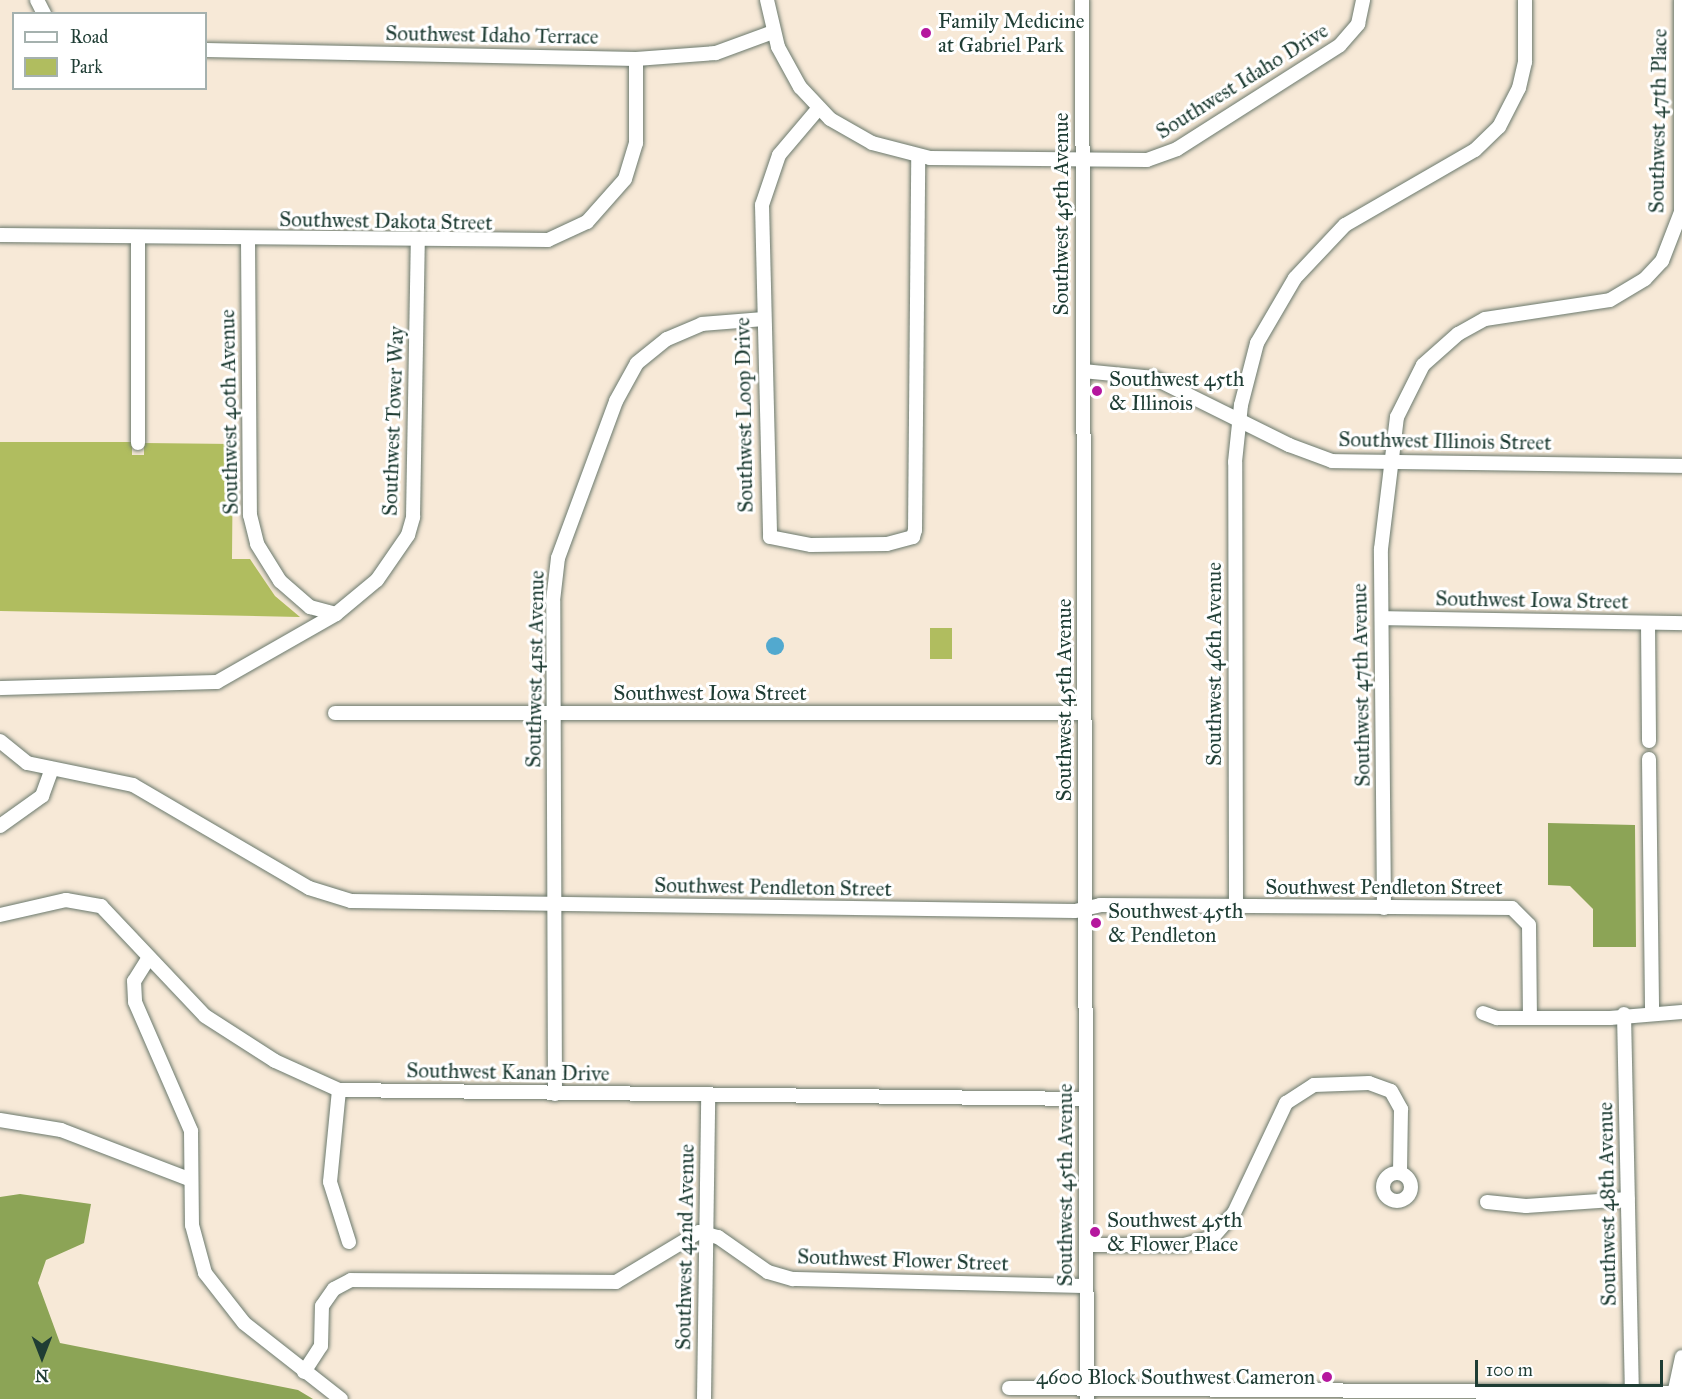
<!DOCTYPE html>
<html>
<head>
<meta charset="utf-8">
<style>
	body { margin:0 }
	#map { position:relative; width:1682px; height:1399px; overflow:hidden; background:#f7e9d7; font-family:"IM FELL Great Primer",serif }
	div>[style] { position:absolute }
	.green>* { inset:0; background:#b0bd5f; transform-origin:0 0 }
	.forest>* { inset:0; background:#8ca456 }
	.water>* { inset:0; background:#52a9cf }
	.round { border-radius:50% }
	.roads { filter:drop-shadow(0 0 2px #6b796d) drop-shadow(0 0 2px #6b796d) }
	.minor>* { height:14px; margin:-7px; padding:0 7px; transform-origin:7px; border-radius:7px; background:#fff }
	.minor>.ring { margin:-7px; padding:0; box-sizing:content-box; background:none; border:14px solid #fff; border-radius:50% }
	.dots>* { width:16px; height:16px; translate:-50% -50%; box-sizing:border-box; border:3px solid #fff; border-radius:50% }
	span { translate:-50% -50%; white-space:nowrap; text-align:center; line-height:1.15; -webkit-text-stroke:6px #fff; paint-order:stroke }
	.poi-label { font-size:21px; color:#1f3d34 }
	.left { translate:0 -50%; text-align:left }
	.right { translate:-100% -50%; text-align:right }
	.street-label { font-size:21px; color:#1f3d34 }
	.legend { position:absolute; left:12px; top:12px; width:195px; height:78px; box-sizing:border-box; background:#fff; border:2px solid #a5b1ae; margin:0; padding:8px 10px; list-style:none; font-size:18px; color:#1f3d34 }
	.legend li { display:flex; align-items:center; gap:12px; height:30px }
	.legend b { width:30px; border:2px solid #a5b1ae }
	.north { position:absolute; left:12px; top:1327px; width:60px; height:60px; -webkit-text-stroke:4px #fff; paint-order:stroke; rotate:180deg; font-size:16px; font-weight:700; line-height:24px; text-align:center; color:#1f3d34 }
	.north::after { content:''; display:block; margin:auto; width:21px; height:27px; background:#1f3d34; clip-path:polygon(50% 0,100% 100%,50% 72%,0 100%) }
	.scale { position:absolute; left:1475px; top:1360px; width:188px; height:27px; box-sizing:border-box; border:3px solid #1f3d34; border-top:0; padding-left:8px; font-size:18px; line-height:21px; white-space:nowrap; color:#1f3d34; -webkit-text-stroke:4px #fff; paint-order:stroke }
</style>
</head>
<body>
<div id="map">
	<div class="green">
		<div style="clip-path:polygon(0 442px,132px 442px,132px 455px,144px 455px,144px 443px,233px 444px,232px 559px,250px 559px,275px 596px,300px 617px,0 611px)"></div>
		<div style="left:930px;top:628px;width:22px;height:31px"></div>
	</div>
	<div class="forest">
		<div style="clip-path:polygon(1548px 823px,1635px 825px,1636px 947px,1593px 947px,1593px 909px,1570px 886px,1548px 885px)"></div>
		<div style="clip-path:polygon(20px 1194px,91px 1204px,84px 1243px,46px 1260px,38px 1283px,60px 1343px,298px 1390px,313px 1399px,0 1399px,0 1197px)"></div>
	</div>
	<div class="water">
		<div class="round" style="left:766px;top:637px;width:18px;height:18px"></div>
	</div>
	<div class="roads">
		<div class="minor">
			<div style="left:37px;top:0;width:16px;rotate:63deg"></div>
			<div style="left:767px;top:0;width:48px;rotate:76.8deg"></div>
			<div style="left:778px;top:47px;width:46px;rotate:61.2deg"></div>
			<div style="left:800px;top:87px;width:44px;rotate:46.8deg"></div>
			<div style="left:830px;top:119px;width:48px;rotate:29.7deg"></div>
			<div style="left:872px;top:143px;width:60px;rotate:14.5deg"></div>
			<div style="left:930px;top:158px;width:217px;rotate:0.5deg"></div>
			<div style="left:1147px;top:160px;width:32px;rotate:-20deg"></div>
			<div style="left:1177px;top:149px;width:193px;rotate:-32.5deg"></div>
			<div style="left:1340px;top:45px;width:28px;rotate:-49deg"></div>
			<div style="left:1358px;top:24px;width:25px;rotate:-78deg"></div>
			<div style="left:1082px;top:0;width:1399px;rotate:89.8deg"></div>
			<div style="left:206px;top:50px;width:430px;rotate:1.2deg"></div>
			<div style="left:636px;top:59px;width:80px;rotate:-4.3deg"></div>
			<div style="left:716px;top:53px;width:61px;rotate:-20.2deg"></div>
			<div style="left:818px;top:109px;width:60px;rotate:130.3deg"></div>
			<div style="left:779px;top:155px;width:53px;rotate:108.8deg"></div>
			<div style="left:762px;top:205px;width:332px;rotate:88.6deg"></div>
			<div style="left:770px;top:537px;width:42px;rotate:11deg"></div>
			<div style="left:811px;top:545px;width:76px;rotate:-0.8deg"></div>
			<div style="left:887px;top:544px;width:27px;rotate:-15deg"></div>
			<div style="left:913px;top:537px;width:7px;rotate:-74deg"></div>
			<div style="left:915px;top:530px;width:373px;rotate:-89.5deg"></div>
			<div style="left:0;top:235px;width:548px;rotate:0.52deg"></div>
			<div style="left:548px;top:240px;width:43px;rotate:-24.8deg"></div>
			<div style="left:587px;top:222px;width:57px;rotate:-48.5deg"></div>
			<div style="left:625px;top:179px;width:38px;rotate:-73deg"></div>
			<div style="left:636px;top:143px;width:84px;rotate:-90deg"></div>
			<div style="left:138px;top:237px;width:206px;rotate:90deg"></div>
			<div style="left:248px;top:239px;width:276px;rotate:89.6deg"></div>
			<div style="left:250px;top:515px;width:30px;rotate:76deg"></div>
			<div style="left:257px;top:544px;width:44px;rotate:58.1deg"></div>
			<div style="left:280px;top:581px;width:40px;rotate:41deg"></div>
			<div style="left:310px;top:607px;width:27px;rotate:15deg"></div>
			<div style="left:1083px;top:371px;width:71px;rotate:5.6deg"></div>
			<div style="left:1154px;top:378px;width:151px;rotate:26.4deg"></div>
			<div style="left:1289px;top:445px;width:46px;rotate:20.4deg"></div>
			<div style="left:1332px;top:461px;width:350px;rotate:0.8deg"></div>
			<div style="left:1382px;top:618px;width:300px;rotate:1deg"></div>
			<div style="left:1648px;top:623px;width:118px;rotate:89.5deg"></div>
			<div style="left:0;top:688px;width:217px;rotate:-1.6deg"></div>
			<div style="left:217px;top:682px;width:137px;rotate:-29.7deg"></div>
			<div style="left:336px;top:614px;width:53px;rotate:-39.7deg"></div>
			<div style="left:377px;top:580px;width:55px;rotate:-55.4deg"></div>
			<div style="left:408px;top:535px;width:19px;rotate:-74deg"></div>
			<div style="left:413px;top:517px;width:274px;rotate:-89deg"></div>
			<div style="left:335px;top:713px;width:749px"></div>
			<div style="left:0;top:741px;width:35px;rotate:39deg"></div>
			<div style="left:27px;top:763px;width:108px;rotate:11.7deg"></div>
			<div style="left:133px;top:785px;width:204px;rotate:30.3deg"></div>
			<div style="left:309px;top:888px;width:44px;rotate:17.2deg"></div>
			<div style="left:351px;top:901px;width:724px;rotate:0.79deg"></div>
			<div style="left:1075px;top:911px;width:26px;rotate:-13deg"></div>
			<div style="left:1100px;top:905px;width:412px;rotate:0.4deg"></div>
			<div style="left:1512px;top:908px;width:24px;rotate:45deg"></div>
			<div style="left:1529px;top:925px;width:93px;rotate:89.4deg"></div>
			<div style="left:1649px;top:759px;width:253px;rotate:89.3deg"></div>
			<div style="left:0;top:826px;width:52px;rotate:-35.5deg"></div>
			<div style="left:42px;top:796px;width:29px;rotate:-70deg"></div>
			<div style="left:1236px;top:907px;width:445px;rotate:-90.1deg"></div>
			<div style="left:1235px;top:462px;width:57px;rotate:-84deg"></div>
			<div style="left:1241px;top:405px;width:64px;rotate:-75.5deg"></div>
			<div style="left:1257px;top:343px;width:75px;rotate:-59.7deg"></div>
			<div style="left:1295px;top:278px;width:73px;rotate:-46.7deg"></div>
			<div style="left:1345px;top:225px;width:150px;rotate:-30deg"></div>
			<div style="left:1475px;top:150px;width:33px;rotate:-44deg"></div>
			<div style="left:1499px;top:127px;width:44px;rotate:-62.9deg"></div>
			<div style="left:1519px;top:88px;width:27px;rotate:-77deg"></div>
			<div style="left:1525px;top:62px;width:62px;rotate:-90deg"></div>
			<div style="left:1384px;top:908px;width:359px;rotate:-90.5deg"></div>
			<div style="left:1381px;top:549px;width:133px;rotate:-83.1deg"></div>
			<div style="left:1397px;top:417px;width:58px;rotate:-63.4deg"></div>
			<div style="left:1423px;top:365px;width:47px;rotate:-41.5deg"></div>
			<div style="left:1458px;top:334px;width:31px;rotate:-29deg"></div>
			<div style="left:1485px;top:319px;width:126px;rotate:-8.6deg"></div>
			<div style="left:1610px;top:300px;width:41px;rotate:-31deg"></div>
			<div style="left:1645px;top:279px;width:25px;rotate:-47deg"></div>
			<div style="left:1662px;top:261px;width:53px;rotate:-68.8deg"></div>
			<div style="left:1681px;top:212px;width:212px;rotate:-90deg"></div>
			<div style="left:0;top:915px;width:68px;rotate:-12.8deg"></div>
			<div style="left:66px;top:900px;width:36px;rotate:10deg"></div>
			<div style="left:101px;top:906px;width:151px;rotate:46.6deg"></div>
			<div style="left:205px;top:1016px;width:83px;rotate:32.7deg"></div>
			<div style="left:275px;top:1061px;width:70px;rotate:24.4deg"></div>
			<div style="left:339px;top:1090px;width:747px;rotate:0.69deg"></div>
			<div style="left:148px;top:959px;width:26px;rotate:122deg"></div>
			<div style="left:134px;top:981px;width:21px;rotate:87deg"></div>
			<div style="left:135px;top:1002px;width:141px;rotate:66.5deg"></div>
			<div style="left:191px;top:1131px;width:94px;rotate:89.4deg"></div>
			<div style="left:192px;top:1225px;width:50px;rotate:74.8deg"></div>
			<div style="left:205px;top:1273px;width:63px;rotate:52deg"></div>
			<div style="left:244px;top:1323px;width:123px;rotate:38.1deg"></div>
			<div style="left:1483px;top:1013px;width:15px;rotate:20deg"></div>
			<div style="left:1497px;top:1018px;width:113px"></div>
			<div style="left:1610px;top:1018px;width:72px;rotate:-4.8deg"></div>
			<div style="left:1624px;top:1014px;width:379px;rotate:88.8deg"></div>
			<div style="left:339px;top:1090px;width:92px;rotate:95.6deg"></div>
			<div style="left:330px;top:1182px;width:63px;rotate:72.4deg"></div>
			<div style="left:555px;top:1094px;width:493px;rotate:-90.2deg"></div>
			<div style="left:553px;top:601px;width:43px;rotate:-83.4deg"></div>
			<div style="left:558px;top:558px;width:167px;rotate:-69.7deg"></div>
			<div style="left:616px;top:401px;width:43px;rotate:-61.1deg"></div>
			<div style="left:637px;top:363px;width:38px;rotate:-39deg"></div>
			<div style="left:667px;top:339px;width:38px;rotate:-23deg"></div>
			<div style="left:702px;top:324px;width:61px;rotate:-4.7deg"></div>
			<div style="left:0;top:1120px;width:62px;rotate:9.3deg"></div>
			<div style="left:61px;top:1130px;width:139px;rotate:21deg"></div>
			<div class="ring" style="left:1383px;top:1173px;width:14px;height:14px"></div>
			<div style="left:1487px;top:1202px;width:39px;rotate:6deg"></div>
			<div style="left:1526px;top:1206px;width:102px;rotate:-3.9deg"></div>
			<div style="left:1086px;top:1245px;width:98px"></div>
			<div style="left:1184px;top:1245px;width:30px;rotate:-15deg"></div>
			<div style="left:1213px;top:1237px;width:32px;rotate:-49deg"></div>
			<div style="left:1234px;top:1213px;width:122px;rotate:-64.7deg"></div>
			<div style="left:1286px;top:1103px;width:33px;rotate:-33deg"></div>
			<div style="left:1314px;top:1085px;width:55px;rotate:-2.1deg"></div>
			<div style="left:1369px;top:1083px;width:23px;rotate:20deg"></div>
			<div style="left:1391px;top:1091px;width:21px;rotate:61deg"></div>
			<div style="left:1401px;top:1109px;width:64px;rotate:90.9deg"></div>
			<div style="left:304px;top:1372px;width:31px;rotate:-57deg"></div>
			<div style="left:321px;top:1346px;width:40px;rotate:-88.6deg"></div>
			<div style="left:322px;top:1306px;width:21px;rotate:-55deg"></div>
			<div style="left:334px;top:1289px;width:19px;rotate:-28deg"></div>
			<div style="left:351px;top:1280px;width:265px;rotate:0.4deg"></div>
			<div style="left:616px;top:1282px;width:97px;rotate:-31.1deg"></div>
			<div style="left:699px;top:1232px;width:20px;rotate:15deg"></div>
			<div style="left:718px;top:1237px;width:61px;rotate:35deg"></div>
			<div style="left:768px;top:1272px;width:26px;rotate:16deg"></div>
			<div style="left:793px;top:1279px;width:293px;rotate:1.4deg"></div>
			<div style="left:1009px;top:1388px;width:673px;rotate:0.43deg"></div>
			<div style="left:704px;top:1399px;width:303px;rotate:-89.2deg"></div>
			<div style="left:1673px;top:1399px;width:43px;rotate:-77.9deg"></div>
		</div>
	</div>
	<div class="dots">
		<div style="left:926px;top:33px;background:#b5179e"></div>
		<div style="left:1097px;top:391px;background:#b5179e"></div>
		<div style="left:1096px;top:923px;background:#b5179e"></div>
		<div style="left:1095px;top:1232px;background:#b5179e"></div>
		<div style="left:1327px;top:1377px;background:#b5179e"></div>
	</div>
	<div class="poi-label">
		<span class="left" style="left:938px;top:33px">Family Medicine<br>at Gabriel Park</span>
		<span class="left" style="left:1109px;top:391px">Southwest 45th<br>&amp; Illinois</span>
		<span class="left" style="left:1108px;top:923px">Southwest 45th<br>&amp; Pendleton</span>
		<span class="left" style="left:1107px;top:1232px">Southwest 45th<br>&amp; Flower Place</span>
		<span class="right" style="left:1315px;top:1377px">4600 Block Southwest Cameron</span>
	</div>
	<div class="street-label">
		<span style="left:492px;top:35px;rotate:1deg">Southwest Idaho Terrace</span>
		<span style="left:1242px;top:81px;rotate:-32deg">Southwest Idaho Drive</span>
		<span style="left:1658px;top:121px;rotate:-89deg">Southwest 47th Place</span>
		<span style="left:1061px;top:214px;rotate:-90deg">Southwest 45th Avenue</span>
		<span style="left:386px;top:221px;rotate:1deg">Southwest Dakota Street</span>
		<span style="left:229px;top:412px;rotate:-91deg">Southwest 40th Avenue</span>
		<span style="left:744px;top:415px;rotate:-91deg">Southwest Loop Drive</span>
		<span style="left:393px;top:421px;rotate:-88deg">Southwest Tower Way</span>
		<span style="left:1445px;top:441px;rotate:1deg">Southwest Illinois Street</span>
		<span style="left:1532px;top:600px;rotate:1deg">Southwest Iowa Street</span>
		<span style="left:1214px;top:664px;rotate:-90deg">Southwest 46th Avenue</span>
		<span style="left:535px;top:669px;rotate:-89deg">Southwest 41st Avenue</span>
		<span style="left:1361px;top:685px;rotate:-91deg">Southwest 47th Avenue</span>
		<span style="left:710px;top:693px">Southwest Iowa Street</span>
		<span style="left:1064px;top:700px;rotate:-90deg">Southwest 45th Avenue</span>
		<span style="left:773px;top:887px;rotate:1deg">Southwest Pendleton Street</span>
		<span style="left:1384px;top:887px">Southwest Pendleton Street</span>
		<span style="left:508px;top:1072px;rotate:1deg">Southwest Kanan Drive</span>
		<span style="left:1065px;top:1185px;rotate:-90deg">Southwest 45th Avenue</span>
		<span style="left:1607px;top:1204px;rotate:-91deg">Southwest 48th Avenue</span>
		<span style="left:685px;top:1247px;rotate:-89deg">Southwest 42nd Avenue</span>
		<span style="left:903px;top:1260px;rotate:2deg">Southwest Flower Street</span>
	</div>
	<ul class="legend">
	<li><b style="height:8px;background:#fff"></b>Road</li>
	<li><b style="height:16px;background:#b0bd5f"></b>Park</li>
	</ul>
	<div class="north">N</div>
	<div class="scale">100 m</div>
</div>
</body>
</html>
